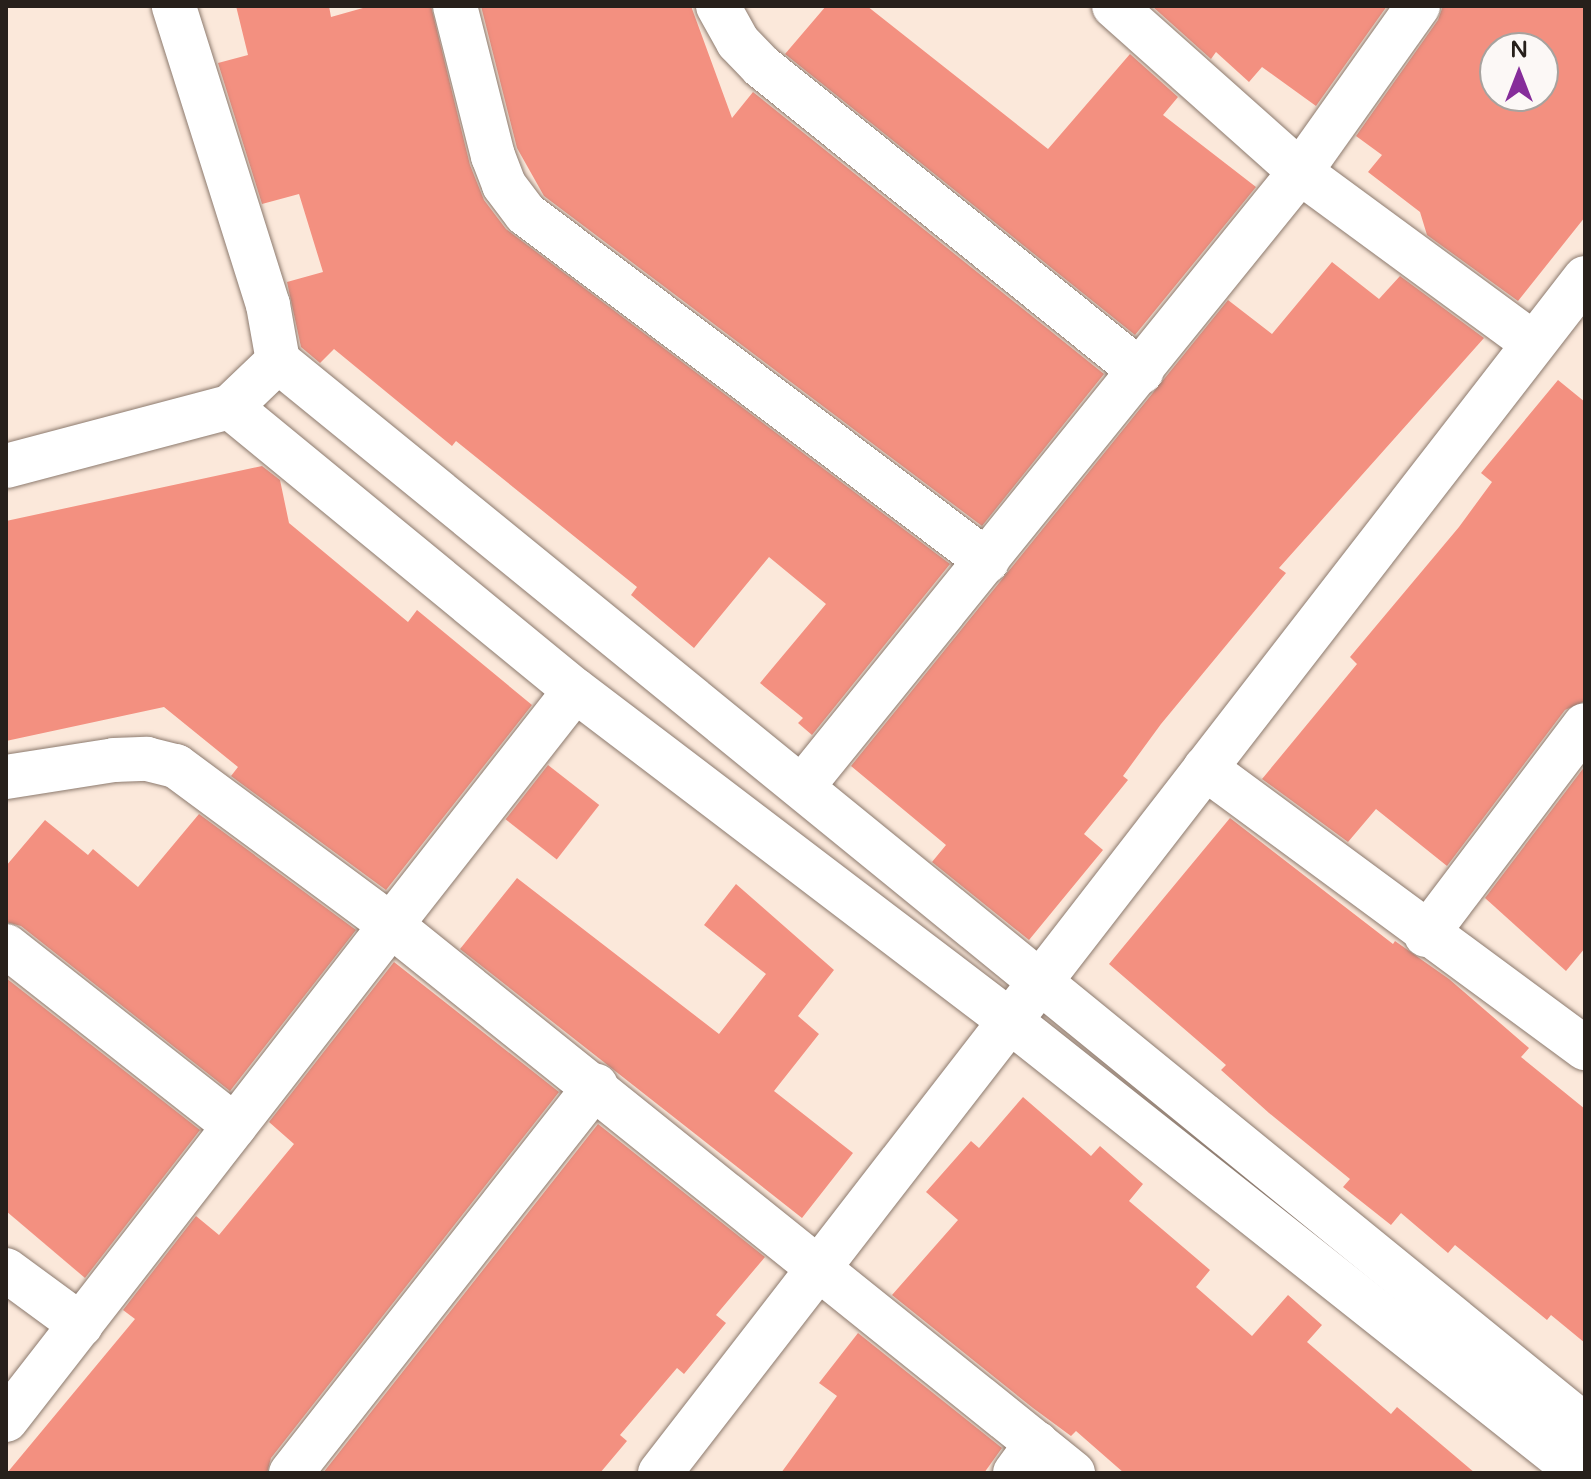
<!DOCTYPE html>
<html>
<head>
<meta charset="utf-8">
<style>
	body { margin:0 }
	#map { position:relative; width:1591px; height:1479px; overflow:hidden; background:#fbe8da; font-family:"Varela Round",sans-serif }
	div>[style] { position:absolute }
	.building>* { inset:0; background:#f39080; transform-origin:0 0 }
	.roads { filter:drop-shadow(0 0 2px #8c7a6e) drop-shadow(0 0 2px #8c7a6e) }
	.minor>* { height:44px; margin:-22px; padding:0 22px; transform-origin:22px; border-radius:22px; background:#fff }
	span { translate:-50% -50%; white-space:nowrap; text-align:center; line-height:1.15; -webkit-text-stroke:6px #fcf8f6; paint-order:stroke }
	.frame { position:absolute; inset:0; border:8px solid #27201b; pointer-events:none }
	.north { position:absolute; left:1479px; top:32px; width:80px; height:80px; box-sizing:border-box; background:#fcf8f6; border:2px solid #a7a29e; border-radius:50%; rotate:0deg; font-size:22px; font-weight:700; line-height:32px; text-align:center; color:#27201b }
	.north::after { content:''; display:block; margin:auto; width:28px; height:36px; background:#862d9a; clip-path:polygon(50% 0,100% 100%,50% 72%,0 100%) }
</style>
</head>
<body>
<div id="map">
	<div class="building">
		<div style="clip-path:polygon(236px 6px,329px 6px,331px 17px,370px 6px,431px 6px,470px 165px,484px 200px,506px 229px,950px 564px,812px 735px,798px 723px,803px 718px,760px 683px,826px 604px,769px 557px,694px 648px,631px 595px,637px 587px,456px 441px,452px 446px,334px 349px,320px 363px,301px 347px,287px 282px,323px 272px,299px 194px,262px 204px,218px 63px,248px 55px)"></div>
		<div style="clip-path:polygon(481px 6px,691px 6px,732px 118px,753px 92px,1104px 374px,982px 526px,544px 196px,517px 148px)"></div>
		<div style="clip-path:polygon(826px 6px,867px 6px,1048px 149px,1130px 54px,1178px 97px,1163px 115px,1256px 187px,1135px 335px,785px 54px)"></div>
		<div style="clip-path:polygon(1152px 6px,1387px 6px,1316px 106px,1262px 67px,1249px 82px,1216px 52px,1211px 59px)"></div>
		<div style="clip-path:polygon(evenodd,1443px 6px,1585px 6px,1585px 217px,1518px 301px,1427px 235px,1420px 212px,1368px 172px,1382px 155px,1356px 136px,1438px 20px,1443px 6px,1495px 48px,1543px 48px,1543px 96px,1495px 96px,1495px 48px)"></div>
		<div style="clip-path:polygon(1332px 262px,1379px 299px,1400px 276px,1484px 338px,1279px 568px,1286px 573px,1161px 724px,1123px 776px,1128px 780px,1084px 834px,1103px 850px,1029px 940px,932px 862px,946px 845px,851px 766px,1228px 300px,1272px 334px)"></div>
		<div style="clip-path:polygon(1558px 380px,1585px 402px,1585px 701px,1565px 710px,1447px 866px,1376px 809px,1348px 842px,1262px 779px,1357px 664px,1350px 657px,1459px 527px,1492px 482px,1481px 473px)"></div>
		<div style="clip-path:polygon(262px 466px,280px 480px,289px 523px,408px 622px,417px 610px,532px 705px,386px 890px,231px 776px,238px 767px,164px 707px,6px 741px,6px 521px)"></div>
		<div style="left:548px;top:765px;width:65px;height:69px;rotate:38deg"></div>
		<div style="clip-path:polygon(1585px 766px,1585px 948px,1566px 971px,1485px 898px)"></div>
		<div style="clip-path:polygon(199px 814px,356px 930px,230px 1091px,21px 926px,6px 922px,6px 866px,45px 820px,88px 855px,93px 849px,138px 887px)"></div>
		<div style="clip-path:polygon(1230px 818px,1393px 944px,1395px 941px,1449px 979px,1529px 1048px,1521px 1057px,1585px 1109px,1585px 1343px,1551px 1315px,1547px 1320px,1455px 1245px,1448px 1253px,1401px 1213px,1391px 1225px,1343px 1187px,1350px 1179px,1269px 1113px,1221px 1070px,1226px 1065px,1109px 964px)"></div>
		<div style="clip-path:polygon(517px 878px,719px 1034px,766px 974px,704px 925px,736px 884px,834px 970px,798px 1016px,819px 1034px,774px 1091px,853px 1153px,802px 1218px,460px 949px)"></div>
		<div style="clip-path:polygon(394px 962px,559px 1092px,271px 1458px,267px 1473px,7px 1473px,135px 1319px,123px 1310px,196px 1216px,219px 1235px,294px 1144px,269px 1122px)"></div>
		<div style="clip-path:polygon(6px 978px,200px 1130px,85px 1278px,6px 1211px)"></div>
		<div style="clip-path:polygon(1023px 1097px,1091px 1156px,1100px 1146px,1143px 1184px,1129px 1201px,1210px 1270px,1196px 1287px,1252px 1336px,1288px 1295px,1322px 1325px,1307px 1342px,1391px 1414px,1397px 1407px,1475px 1473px,1124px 1473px,1076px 1431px,1071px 1436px,1033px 1408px,892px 1295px,958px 1220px,926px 1192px,971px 1141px,979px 1148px)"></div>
		<div style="clip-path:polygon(598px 1124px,765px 1257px,716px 1315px,726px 1323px,684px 1374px,677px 1368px,620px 1435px,627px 1441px,600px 1473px,323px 1473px)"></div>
		<div style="clip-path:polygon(858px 1333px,1002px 1448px,984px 1473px,781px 1473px,837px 1396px,819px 1383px)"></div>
	</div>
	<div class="roads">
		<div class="minor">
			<div style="left:455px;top:6px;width:155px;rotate:75.8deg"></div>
			<div style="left:493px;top:156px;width:31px;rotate:69deg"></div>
			<div style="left:504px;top:185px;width:36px;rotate:53deg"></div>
			<div style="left:526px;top:214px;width:577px;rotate:36.97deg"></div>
			<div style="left:718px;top:6px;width:41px;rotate:60.9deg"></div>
			<div style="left:738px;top:42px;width:33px;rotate:46deg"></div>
			<div style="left:761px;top:66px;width:488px;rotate:38.8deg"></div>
			<div style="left:1114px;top:6px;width:249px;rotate:41.7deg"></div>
			<div style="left:1300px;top:172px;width:289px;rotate:36.3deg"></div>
			<div style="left:278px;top:361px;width:1686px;rotate:39.17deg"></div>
			<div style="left:230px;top:407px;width:446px;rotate:39.4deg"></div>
			<div style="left:575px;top:690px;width:547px;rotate:37.27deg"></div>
			<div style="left:1010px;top:1021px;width:727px;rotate:38.41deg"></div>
			<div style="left:6px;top:466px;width:232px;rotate:-14.8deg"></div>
			<div style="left:230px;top:407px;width:66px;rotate:-43.8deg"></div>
			<div style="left:278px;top:361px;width:57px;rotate:-100.1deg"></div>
			<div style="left:268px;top:305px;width:313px;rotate:-107.5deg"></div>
			<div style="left:1205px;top:768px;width:472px;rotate:36.4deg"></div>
			<div style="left:6px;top:777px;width:109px;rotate:-8.9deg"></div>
			<div style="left:114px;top:760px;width:33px;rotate:-2deg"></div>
			<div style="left:147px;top:759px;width:30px;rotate:14deg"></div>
			<div style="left:176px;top:766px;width:267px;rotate:36.5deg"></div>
			<div style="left:391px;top:925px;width:298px;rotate:-51.9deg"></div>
			<div style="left:802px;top:787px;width:791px;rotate:-51deg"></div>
			<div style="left:1300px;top:172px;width:204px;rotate:-54.6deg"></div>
			<div style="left:1426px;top:935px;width:263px;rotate:-52.9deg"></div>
			<div style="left:6px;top:946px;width:291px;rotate:38.2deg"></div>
			<div style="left:6px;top:1270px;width:93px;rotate:36.3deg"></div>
			<div style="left:6px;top:1420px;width:627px;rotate:-52.13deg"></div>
			<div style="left:391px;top:925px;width:875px;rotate:38.78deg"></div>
			<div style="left:291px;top:1473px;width:493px;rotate:-51.8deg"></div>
			<div style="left:660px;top:1473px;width:1511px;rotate:-52.26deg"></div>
			<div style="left:1015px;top:1473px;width:37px;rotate:-54deg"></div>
		</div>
	</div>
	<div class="frame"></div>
	<div class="north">N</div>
</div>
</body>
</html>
